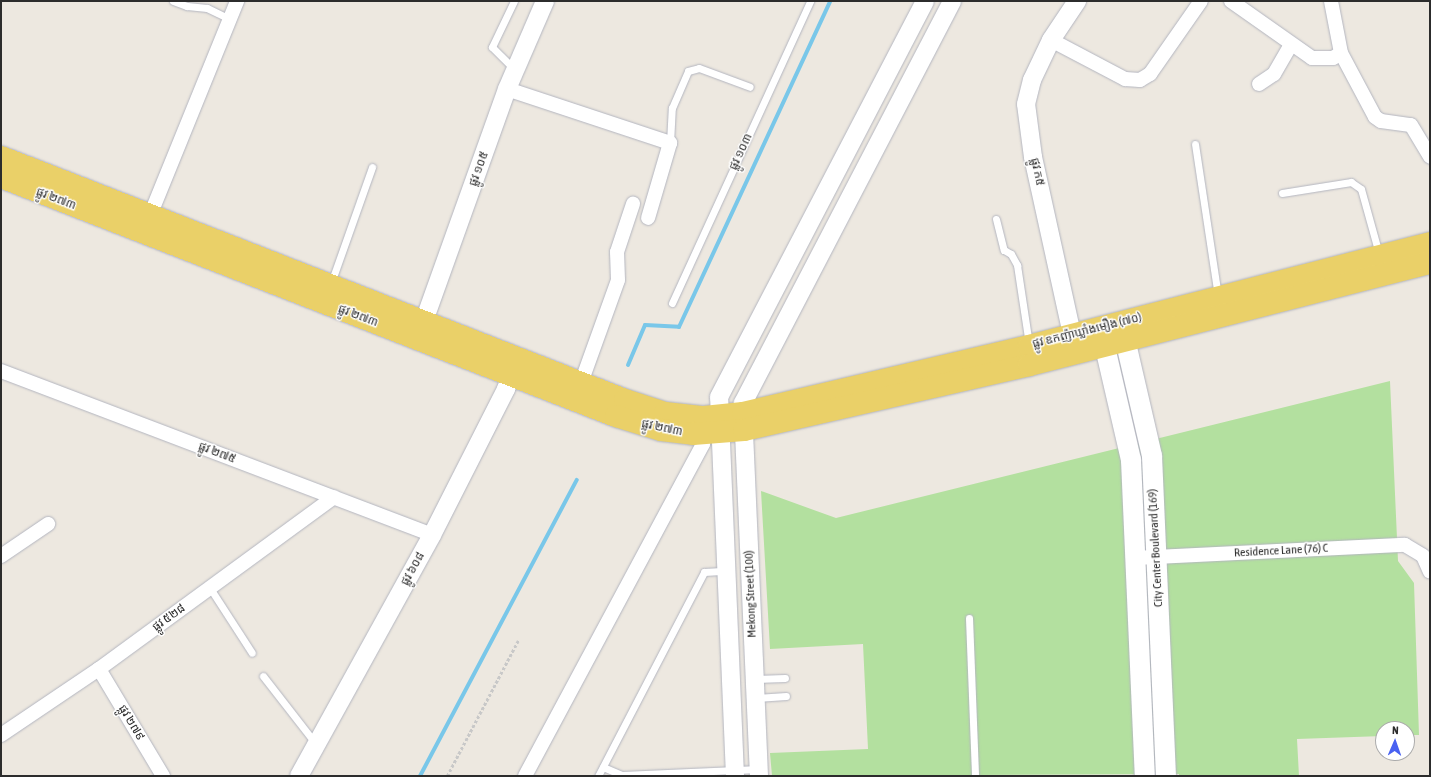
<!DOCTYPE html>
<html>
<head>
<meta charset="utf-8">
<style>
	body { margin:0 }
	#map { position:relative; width:1431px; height:777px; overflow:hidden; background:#ede8e0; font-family:"Asap Condensed","Noto Sans Khmer",sans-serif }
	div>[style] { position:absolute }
	.green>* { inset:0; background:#b3e09f }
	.stream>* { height:4px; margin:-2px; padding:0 2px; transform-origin:2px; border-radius:2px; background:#79c7e9 }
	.path>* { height:2.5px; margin-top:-1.25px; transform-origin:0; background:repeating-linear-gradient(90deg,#c8c8c8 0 3px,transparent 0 5px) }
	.roads { filter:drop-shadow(0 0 1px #b3b5bf) drop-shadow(0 0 1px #b3b5bf) }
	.service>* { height:7px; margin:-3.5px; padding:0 3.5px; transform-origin:3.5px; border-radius:3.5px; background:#fff }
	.minor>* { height:14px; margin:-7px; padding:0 7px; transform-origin:7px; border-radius:7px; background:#fff }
	.tertiary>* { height:18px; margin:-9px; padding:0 9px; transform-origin:9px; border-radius:9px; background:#fff }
	.secondary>* { height:20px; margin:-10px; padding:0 10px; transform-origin:10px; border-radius:10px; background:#fff }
	.primary>* { height:22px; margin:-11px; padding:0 11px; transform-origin:11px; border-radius:11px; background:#ead068 }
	span { translate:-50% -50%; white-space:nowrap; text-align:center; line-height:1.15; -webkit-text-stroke:3px #fff; paint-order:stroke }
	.street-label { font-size:12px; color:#2c2c2c }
	.frame { position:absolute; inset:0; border:2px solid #2c2c2c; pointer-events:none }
	.north { position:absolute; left:1375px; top:721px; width:40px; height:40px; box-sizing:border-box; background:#fff; border:1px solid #ababab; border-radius:50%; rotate:2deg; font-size:11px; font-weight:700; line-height:16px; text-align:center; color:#2c2c2c }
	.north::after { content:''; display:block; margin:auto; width:14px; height:18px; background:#4962f1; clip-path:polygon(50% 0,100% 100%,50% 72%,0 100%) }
</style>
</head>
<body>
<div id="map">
	<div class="green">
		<div style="clip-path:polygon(1390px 381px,1398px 561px,1414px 583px,1419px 735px,1407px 735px,1407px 729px,1383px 729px,1383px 736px,1297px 739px,1299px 776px,1179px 776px,1179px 774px,772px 776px,770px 753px,868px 749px,863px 644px,770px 649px,761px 491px,836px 518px)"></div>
	</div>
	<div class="stream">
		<div style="left:628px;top:365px;width:43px;rotate:-67deg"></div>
		<div style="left:645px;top:325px;width:34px;rotate:3deg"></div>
		<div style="left:679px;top:327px;width:359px;rotate:-65.1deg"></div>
		<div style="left:420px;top:776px;width:335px;rotate:-62.1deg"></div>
	</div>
	<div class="path">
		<div style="left:447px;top:776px;width:153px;rotate:-62.3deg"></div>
	</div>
	<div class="roads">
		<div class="service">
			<div style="left:173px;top:1px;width:15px;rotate:20deg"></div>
			<div style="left:187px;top:6px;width:20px;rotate:6deg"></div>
			<div style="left:207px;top:8px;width:25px;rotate:26deg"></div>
			<div style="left:514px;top:1px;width:51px;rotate:115.6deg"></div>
			<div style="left:492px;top:47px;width:33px;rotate:45deg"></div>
			<div style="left:670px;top:143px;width:35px;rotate:-87deg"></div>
			<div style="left:672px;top:108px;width:40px;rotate:-66.6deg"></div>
			<div style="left:688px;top:71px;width:11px;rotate:-15deg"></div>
			<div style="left:699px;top:68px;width:54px;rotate:20.4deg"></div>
			<div style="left:1195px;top:144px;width:154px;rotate:81.4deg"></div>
			<div style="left:1282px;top:193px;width:70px;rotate:-9.1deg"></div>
			<div style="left:1351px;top:182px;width:12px;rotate:35deg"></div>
			<div style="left:1361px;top:189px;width:67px;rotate:74.5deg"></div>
			<div style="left:996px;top:219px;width:32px;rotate:76deg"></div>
			<div style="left:1004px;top:250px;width:8px;rotate:30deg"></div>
			<div style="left:1011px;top:254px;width:13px;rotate:61deg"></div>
			<div style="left:1017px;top:265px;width:80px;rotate:81.4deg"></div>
			<div style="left:331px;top:283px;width:123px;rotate:-70.5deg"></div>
			<div style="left:672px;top:303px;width:332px;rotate:-65.4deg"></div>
			<div style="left:210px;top:588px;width:77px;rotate:57.1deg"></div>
			<div style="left:969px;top:618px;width:158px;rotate:87.8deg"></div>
			<div style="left:263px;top:676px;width:86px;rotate:52.1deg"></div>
			<div style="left:755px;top:679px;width:30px;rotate:-2deg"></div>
			<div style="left:756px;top:698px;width:30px;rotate:-4deg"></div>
			<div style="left:603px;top:767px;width:21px;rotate:23deg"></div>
			<div style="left:622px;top:775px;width:137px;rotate:-2.5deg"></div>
			<div style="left:598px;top:776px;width:230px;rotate:-62.5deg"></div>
			<div style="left:704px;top:572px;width:22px;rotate:-3deg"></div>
		</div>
		<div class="minor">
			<div style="left:1231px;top:1px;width:99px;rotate:35.1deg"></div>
			<div style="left:1312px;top:58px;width:21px"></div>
			<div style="left:1333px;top:58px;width:9px;rotate:-32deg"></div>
			<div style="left:1341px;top:53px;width:53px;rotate:-100.9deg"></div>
			<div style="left:1051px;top:40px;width:84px;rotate:27.8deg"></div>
			<div style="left:1125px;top:79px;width:15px;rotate:4deg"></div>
			<div style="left:1140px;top:80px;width:12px;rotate:-31deg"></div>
			<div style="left:1150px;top:74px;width:89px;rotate:-55.1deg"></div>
			<div style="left:1341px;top:53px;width:72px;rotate:62deg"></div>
			<div style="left:1375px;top:117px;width:7px;rotate:34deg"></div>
			<div style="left:1381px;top:121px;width:30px;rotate:8deg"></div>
			<div style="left:1411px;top:125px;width:37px;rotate:59deg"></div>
			<div style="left:1259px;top:84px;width:18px;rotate:-34deg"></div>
			<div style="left:1274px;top:74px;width:34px;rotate:-60deg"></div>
			<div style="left:507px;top:89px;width:172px;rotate:18.3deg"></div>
			<div style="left:670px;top:143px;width:78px;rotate:106.3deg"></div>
			<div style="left:147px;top:223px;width:240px;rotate:-67.9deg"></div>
			<div style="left:1px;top:371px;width:461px;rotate:20.8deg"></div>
			<div style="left:581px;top:383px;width:109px;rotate:-70.2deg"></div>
			<div style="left:618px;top:280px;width:28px;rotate:-92deg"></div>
			<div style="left:617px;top:252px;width:51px;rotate:-71.6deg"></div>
			<div style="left:1px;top:556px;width:57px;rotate:-34.2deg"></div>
			<div style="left:1423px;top:556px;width:17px;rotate:66deg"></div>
			<div style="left:1135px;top:558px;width:270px;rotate:-2.8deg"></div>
			<div style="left:1405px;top:545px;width:21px;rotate:31deg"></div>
			<div style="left:99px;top:669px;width:125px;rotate:59.1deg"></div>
			<div style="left:1px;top:735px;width:118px;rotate:-34deg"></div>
			<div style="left:99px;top:669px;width:291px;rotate:-36.2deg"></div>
			<div style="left:525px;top:776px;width:377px;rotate:-61.8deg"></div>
			<div style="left:703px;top:444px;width:10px;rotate:-84deg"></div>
		</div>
		<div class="tertiary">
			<div style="left:419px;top:335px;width:261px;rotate:-70.3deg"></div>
			<div style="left:507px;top:89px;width:96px;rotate:-66.6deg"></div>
			<div style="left:1075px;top:348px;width:196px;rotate:-102.4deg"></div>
			<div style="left:1033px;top:157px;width:53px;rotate:-97.5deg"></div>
			<div style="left:1026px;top:104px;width:25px;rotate:-76deg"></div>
			<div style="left:1032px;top:80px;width:44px;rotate:-64.6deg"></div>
			<div style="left:1051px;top:40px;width:47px;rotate:-56.3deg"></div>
			<div style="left:299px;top:776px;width:275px;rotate:-61.1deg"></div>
			<div style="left:432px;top:535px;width:164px;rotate:-63.1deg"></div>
			<div style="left:506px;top:389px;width:29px;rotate:-70deg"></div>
			<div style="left:735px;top:776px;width:379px;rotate:-92.4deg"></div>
			<div style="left:719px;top:397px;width:446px;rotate:-62.5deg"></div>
			<div style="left:759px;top:776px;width:373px;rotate:-92.5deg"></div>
			<div style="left:743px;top:403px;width:453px;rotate:-62.5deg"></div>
		</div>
		<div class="secondary">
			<div style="left:1122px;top:326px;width:133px;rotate:77deg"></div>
			<div style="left:1152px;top:456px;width:320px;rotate:87.5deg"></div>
			<div style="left:1101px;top:330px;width:133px;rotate:77deg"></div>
			<div style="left:1131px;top:460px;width:316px;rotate:87.5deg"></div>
		</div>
		<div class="primary">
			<div style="left:1px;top:157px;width:670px;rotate:21.28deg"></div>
			<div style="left:625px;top:400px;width:42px;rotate:18deg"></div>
			<div style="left:665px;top:413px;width:39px;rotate:6deg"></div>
			<div style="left:704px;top:417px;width:39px;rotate:-6deg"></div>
			<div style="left:743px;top:413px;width:294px;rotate:-13.2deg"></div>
			<div style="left:1029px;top:346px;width:414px;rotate:-14.4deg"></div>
			<div style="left:1px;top:177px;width:660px;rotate:21.24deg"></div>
			<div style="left:616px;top:416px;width:47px;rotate:17.3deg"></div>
			<div style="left:661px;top:430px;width:32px;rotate:7deg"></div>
			<div style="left:693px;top:434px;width:51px;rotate:-4.5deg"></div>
			<div style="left:744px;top:430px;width:292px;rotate:-12.8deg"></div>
			<div style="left:1029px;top:365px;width:414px;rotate:-14.3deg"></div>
		</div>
	</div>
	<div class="street-label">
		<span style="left:741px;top:152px;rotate:-65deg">ផ្លូវ ១០៣</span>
		<span style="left:479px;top:169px;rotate:-70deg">ផ្លូវ ១០៥</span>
		<span style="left:1037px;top:172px;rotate:78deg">ផ្លូវ ក៥</span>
		<span style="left:56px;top:199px;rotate:21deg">ផ្លូវ ២៧៣</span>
		<span style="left:358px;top:316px;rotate:21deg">ផ្លូវ ២៧៣</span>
		<span style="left:1087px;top:331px;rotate:-14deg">ផ្លូវ ឧកញ៉ាឃ្លាំងមឿង (៧០)</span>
		<span style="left:662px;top:428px;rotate:12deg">ផ្លូវ ២៧៣</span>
		<span style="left:217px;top:453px;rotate:21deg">ផ្លូវ ២៧៥</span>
		<span style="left:1156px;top:548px;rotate:-93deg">City Center Boulevard (169)</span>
		<span style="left:1281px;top:551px;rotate:-3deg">Residence Lane (76) C</span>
		<span style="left:413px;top:569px;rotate:-61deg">ផ្លូវ ៦០៨</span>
		<span style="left:751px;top:594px;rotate:-92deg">Mekong Street (100)</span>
		<span style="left:169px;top:618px;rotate:-36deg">ផ្លូវ ៥២៨</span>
		<span style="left:131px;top:723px;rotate:59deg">ផ្លូវ ២៧៩</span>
	</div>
	<div class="frame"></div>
	<div class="north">N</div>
</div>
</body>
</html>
